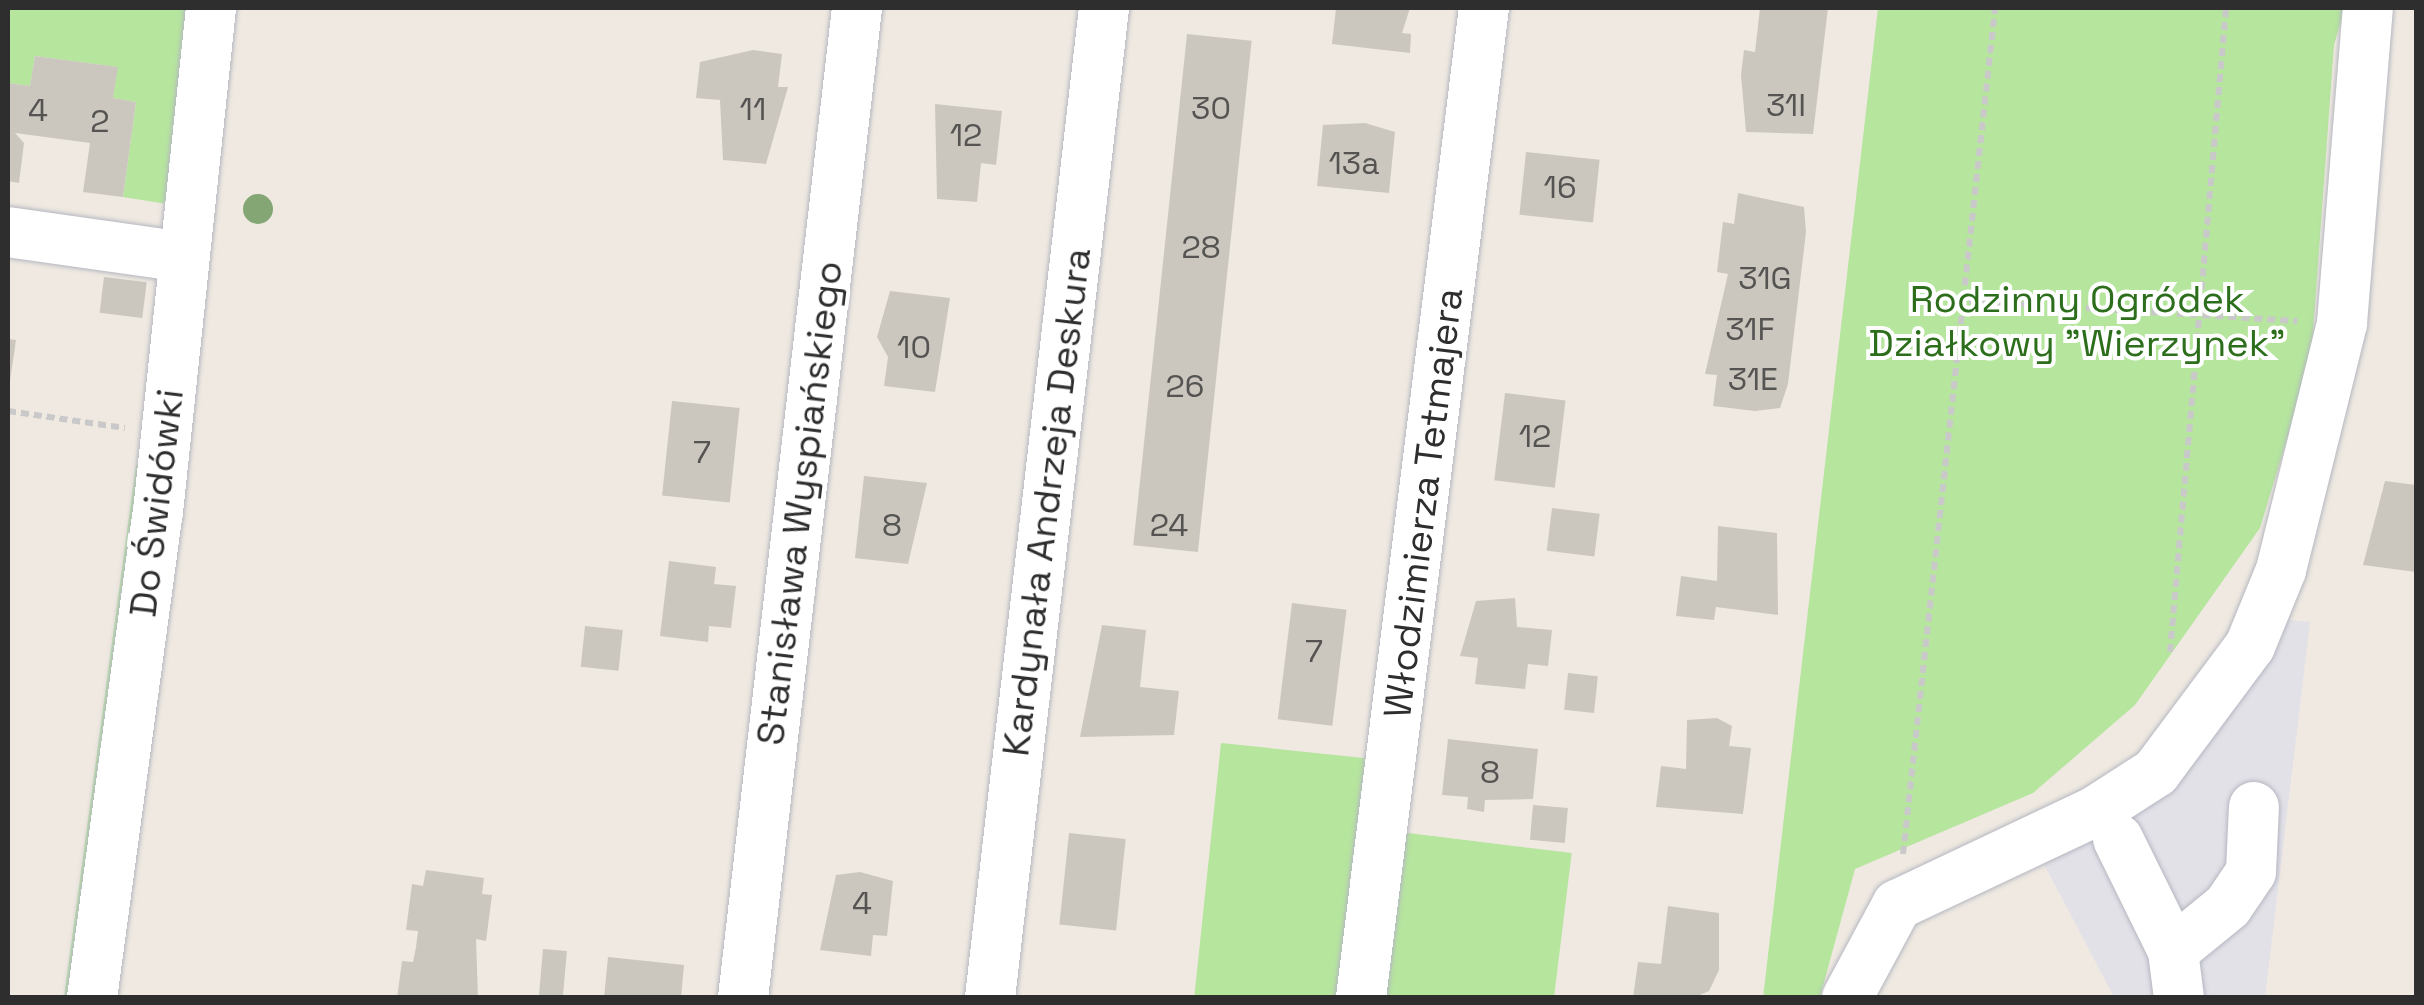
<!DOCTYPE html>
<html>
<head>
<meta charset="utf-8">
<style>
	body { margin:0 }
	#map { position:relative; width:2424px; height:1005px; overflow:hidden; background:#efe9e1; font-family:"Space Grotesk",sans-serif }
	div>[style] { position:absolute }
	.industrial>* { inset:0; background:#e3e1e8 }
	.green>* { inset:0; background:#b6e59e; transform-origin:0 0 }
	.building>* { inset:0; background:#cbc7bf; transform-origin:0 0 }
	.path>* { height:6px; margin-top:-3px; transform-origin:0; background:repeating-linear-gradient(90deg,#c9c9c9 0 8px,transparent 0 13px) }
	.roads { filter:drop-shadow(0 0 2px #b4b7c1) drop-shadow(0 0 2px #b4b7c1) }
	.minor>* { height:50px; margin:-25px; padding:0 25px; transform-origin:25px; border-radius:25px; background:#fff }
	.trees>* { width:30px; height:30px; margin:-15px; border-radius:50%; background:#84a574 }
	span { translate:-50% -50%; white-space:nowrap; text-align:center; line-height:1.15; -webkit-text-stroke:8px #fff; paint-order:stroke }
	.number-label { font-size:32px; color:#555452 }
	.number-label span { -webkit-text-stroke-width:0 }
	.park-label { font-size:38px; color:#2c6e1b }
	.street-label { font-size:38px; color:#2e2e2e }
	.frame { position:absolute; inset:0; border:10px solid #2e2e2e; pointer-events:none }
</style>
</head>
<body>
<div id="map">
	<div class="industrial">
		<div style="clip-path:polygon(2278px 619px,2310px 622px,2265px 997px,2114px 997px,2036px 849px,2122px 813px)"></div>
	</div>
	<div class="green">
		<div style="clip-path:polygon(8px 8px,190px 8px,167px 204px,123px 197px,136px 102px,113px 98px,117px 67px,35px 56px,30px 86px,8px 83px)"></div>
		<div style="clip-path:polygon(1878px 8px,2345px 8px,2334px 45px,2311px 360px,2260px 528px,2135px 705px,2033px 793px,1855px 869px,1820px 997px,1763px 998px)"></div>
		<div style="clip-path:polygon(136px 465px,150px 468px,81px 997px,64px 998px)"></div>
		<div style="left:1221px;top:743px;width:148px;height:257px;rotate:6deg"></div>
		<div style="left:1400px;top:832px;width:173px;height:166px;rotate:7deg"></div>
	</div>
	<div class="building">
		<div style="clip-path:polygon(1336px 8px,1410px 8px,1402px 33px,1411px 34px,1410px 53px,1332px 44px)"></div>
		<div style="clip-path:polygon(1760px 8px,1828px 8px,1813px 134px,1746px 132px,1741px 75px,1744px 50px,1755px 52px)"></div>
		<div style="left:1187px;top:34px;width:65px;height:514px;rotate:6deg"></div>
		<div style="clip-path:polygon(753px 50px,782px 54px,778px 87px,788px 87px,766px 164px,723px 160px,720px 100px,696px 98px,700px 62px)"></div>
		<div style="clip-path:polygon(35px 56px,118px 67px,113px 98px,136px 102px,123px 197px,83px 192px,90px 143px,15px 133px,24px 143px,19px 183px,8px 181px,8px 83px,30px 86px)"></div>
		<div style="clip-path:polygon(935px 104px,1002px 111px,996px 165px,981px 163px,977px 202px,937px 199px)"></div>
		<div style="clip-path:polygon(1365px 123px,1395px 132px,1389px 193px,1317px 186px,1323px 125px)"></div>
		<div style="left:1526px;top:152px;width:74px;height:63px;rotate:6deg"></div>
		<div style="clip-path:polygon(1738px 193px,1804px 207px,1806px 232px,1788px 384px,1780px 408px,1755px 411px,1713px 406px,1717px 375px,1705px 374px,1728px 274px,1717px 272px,1723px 222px,1734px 224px)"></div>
		<div style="left:104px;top:277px;width:43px;height:36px;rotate:7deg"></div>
		<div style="clip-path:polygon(890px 291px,950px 298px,935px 392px,884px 386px,888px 357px,877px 337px)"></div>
		<div style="clip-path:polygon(8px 339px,16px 340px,10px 381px,8px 381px)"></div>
		<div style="left:1505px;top:393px;width:61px;height:88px;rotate:7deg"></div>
		<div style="left:672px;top:401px;width:68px;height:95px;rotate:6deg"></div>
		<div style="clip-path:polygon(864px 476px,927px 483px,908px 564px,855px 558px)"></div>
		<div style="clip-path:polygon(2385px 481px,2416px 485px,2416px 572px,2363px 565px)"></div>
		<div style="left:1552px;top:508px;width:48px;height:43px;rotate:7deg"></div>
		<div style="clip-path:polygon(1718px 526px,1777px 533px,1778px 615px,1716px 607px,1714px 620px,1676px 616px,1681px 576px,1717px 581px)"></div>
		<div style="clip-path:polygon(669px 561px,716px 567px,714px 584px,736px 586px,731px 628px,709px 626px,708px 642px,660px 636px)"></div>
		<div style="clip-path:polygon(1515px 598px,1517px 627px,1552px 630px,1548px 666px,1528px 664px,1525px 689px,1475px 684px,1478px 658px,1460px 656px,1476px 601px)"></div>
		<div style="left:1292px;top:603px;width:55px;height:117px;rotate:7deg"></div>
		<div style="clip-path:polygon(1102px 625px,1146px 630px,1140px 687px,1179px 691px,1174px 735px,1080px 737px)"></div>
		<div style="left:585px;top:626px;width:38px;height:41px;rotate:6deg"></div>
		<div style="left:1568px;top:673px;width:30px;height:37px;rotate:6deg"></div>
		<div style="clip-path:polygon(1717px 718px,1732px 726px,1729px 746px,1751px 748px,1743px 814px,1656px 807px,1661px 766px,1686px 769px,1687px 720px)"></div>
		<div style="clip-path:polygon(1448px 739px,1538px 749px,1533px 799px,1485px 800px,1484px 812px,1467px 809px,1468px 797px,1442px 795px)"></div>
		<div style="left:1533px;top:805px;width:35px;height:35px;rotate:5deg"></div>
		<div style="left:1069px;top:833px;width:57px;height:92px;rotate:6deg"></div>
		<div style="clip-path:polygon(426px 870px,484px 878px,482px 894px,492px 895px,486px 941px,476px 939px,478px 998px,397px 998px,402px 961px,413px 962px,416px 947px,418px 931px,406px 930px,412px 884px,423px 886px)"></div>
		<div style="clip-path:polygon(860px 872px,893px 881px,887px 936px,873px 935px,871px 956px,820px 950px,836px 875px)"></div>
		<div style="clip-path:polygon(1668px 906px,1719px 913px,1719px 970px,1709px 991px,1693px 998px,1633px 998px,1638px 962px,1661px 964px)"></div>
		<div style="left:543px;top:949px;width:24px;height:49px;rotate:5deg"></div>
		<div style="clip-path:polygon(608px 957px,684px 965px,681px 998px,604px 998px)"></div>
	</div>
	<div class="path">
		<div style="left:1969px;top:301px;width:329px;rotate:3.5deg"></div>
		<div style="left:8px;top:411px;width:118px;rotate:8.3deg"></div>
		<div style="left:2170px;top:652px;width:646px;rotate:-85.03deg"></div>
		<div style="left:1903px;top:854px;width:851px;rotate:-83.79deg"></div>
	</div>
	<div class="roads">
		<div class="minor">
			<div style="left:8px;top:232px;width:178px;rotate:8.1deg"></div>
			<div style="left:2118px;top:839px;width:125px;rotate:63.8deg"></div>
			<div style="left:2173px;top:951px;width:47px;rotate:82.7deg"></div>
			<div style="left:2173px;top:951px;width:71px;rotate:-39.3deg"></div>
			<div style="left:2228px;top:906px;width:41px;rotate:-55.9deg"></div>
			<div style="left:2251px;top:872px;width:65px;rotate:-87.4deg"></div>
			<div style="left:92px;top:998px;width:490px;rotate:-82.3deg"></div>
			<div style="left:158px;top:512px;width:507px;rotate:-84deg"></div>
			<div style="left:743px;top:998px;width:997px;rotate:-83.43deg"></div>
			<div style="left:990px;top:998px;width:997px;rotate:-83.43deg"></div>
			<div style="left:1361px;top:998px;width:998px;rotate:-82.92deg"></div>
			<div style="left:1847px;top:998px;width:106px;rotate:-61.7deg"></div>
			<div style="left:1897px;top:905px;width:218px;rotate:-25.3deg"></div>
			<div style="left:2094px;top:812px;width:74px;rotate:-32.8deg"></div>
			<div style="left:2156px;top:772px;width:157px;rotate:-53.3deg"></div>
			<div style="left:2250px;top:646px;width:82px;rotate:-67.8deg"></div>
			<div style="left:2281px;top:570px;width:254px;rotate:-76.1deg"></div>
			<div style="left:2342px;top:323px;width:316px;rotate:-85.3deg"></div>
		</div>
	</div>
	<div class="trees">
		<div style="left:258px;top:209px"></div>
	</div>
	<div class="number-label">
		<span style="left:1786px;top:105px">31I</span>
		<span style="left:1211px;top:108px">30</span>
		<span style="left:753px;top:109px">11</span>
		<span style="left:38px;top:110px">4</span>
		<span style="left:100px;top:121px">2</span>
		<span style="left:966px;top:135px">12</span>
		<span style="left:1354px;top:163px">13a</span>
		<span style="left:1560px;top:187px">16</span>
		<span style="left:1201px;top:247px">28</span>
		<span style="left:1765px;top:278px">31G</span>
		<span style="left:1750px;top:329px">31F</span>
		<span style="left:914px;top:347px">10</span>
		<span style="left:1753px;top:379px">31E</span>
		<span style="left:1185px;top:386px">26</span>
		<span style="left:1535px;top:436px">12</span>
		<span style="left:702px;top:452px">7</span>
		<span style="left:892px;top:525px">8</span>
		<span style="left:1169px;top:525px">24</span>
		<span style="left:1314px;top:651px">7</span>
		<span style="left:1490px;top:772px">8</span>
		<span style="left:862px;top:903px">4</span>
	</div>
	<div class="park-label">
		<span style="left:2077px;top:322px">Rodzinny Ogródek<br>Działkowy "Wierzynek"</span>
	</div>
	<div class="street-label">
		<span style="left:1047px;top:502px;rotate:-83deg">Kardynała Andrzeja Deskura</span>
		<span style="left:157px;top:503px;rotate:-83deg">Do Świdówki</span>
		<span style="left:800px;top:503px;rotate:-83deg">Stanisława Wyspiańskiego</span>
		<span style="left:1424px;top:503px;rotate:-83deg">Włodzimierza Tetmajera</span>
	</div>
	<div class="frame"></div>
</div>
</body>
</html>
